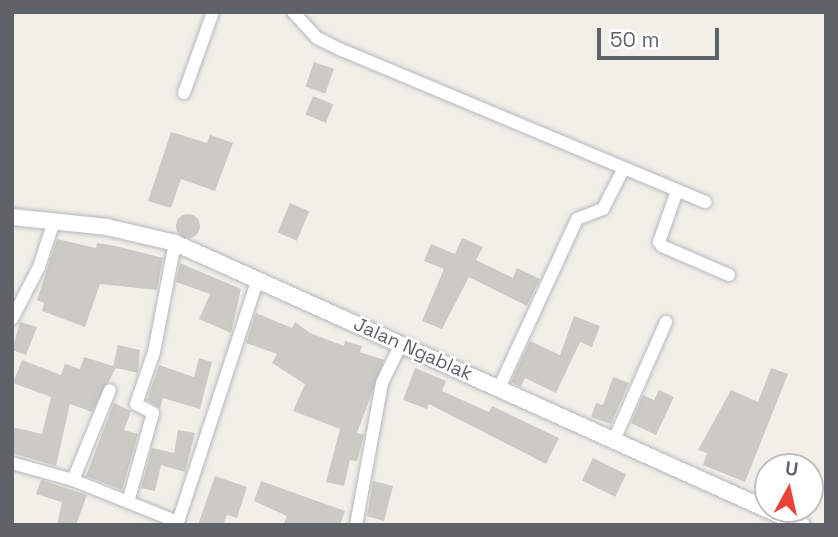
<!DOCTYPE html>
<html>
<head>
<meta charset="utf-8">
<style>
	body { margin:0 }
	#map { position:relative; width:838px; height:537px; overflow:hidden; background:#f1efe8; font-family:"Space Grotesk",sans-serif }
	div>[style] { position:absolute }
	.building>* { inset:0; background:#cccac5; transform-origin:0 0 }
	.round { border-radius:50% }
	.roads { filter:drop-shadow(0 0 2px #b5b8bc) drop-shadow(0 0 2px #b5b8bc) }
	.minor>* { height:12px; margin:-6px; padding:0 6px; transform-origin:6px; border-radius:6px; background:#fff }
	.tertiary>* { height:16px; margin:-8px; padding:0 8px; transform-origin:8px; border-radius:8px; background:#fff }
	span { translate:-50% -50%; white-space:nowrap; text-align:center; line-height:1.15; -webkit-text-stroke:5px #fff; paint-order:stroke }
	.street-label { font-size:19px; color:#5f6368 }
	.frame { position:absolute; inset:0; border:14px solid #5f6368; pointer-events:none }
	.north { position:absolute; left:754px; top:453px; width:70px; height:70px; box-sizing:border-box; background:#fff; border:2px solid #bfc1c3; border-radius:50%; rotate:8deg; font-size:19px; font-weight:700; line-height:28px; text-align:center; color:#5f6368 }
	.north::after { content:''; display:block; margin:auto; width:24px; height:32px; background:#ea4335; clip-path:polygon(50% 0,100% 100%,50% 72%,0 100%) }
	.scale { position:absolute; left:597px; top:28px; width:122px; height:32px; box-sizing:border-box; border:4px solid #5f6368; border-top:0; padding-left:9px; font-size:21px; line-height:24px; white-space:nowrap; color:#5f6368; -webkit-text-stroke:5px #fff; paint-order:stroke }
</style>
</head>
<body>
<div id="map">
	<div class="building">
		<div style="left:314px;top:62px;width:21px;height:26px;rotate:19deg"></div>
		<div style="left:313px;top:96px;width:22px;height:20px;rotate:22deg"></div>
		<div style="clip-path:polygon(171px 132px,207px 143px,210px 135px,233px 143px,215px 191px,181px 179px,171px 208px,148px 201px)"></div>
		<div style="left:290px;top:203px;width:21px;height:32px;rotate:23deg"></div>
		<div class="round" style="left:176px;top:214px;width:24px;height:24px"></div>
		<div style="clip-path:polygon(462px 238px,483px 247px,476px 260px,513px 278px,517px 268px,540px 279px,527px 306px,469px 277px,442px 329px,422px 321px,444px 269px,424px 261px,431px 244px,455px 254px)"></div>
		<div style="clip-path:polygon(57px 239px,96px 248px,97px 243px,116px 246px,163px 258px,157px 290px,100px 284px,85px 327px,42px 311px,44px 303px,37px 300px)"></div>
		<div style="clip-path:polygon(180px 263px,241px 289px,231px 333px,199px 319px,210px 294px,176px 282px)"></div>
		<div style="clip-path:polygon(256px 313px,292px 328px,295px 322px,310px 333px,344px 346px,345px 341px,362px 346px,360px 352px,384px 360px,357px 433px,364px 435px,357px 461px,350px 460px,344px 486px,326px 482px,340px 429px,293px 411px,305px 384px,272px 363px,277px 354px,246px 343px)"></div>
		<div style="clip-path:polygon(574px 316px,600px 326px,592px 347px,580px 342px,556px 393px,525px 378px,521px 387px,511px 382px,530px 341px,560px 355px)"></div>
		<div style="clip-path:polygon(20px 322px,37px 327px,26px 355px,12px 350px)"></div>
		<div style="clip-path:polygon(118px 345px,140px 350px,138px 373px,116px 368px,92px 412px,70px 404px,56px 466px,12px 453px,12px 427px,42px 434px,51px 397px,13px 383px,22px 360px,61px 375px,65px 364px,80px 369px,84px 357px,113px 366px)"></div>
		<div style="clip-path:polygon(199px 358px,212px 362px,200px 409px,163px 398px,160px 408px,147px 400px,159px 365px,194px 377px)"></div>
		<div style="clip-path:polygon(415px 368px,446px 381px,442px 391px,489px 412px,492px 406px,559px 438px,546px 464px,429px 404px,427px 409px,403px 400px)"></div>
		<div style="clip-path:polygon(771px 368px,788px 374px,745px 482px,703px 465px,707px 453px,698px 450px,731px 390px,758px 402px)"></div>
		<div style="clip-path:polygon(613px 377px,629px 383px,611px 424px,591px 417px,596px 403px,603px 405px)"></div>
		<div style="clip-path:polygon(659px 390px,674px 397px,656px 435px,631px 423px,643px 395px,654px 400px)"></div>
		<div style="clip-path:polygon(114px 403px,131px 411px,124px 430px,138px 434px,122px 490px,86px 476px)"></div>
		<div style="clip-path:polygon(178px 430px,195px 433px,185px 472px,161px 465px,155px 491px,141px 488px,152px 448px,174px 453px)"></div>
		<div style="left:593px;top:458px;width:37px;height:25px;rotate:26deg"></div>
		<div style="clip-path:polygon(215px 476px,247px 487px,237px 518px,227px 515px,223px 525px,198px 525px)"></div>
		<div style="clip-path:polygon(41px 480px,87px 495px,76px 525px,57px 525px,62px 502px,36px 494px)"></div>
		<div style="clip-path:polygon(261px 481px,345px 511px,340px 525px,283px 525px,287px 516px,254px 501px)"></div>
		<div style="clip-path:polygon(373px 481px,393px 486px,384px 521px,367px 516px)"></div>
	</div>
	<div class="roads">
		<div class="minor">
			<div style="left:293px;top:12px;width:35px;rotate:47deg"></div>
			<div style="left:317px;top:38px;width:28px;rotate:26deg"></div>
			<div style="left:342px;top:50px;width:394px;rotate:22.7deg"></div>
			<div style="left:184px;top:93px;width:86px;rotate:-70.3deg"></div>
			<div style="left:677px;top:191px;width:54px;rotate:109.4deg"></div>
			<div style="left:659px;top:242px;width:5px;rotate:53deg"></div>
			<div style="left:662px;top:246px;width:73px;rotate:23.4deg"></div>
			<div style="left:12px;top:319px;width:59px;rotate:-62.6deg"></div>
			<div style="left:39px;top:267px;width:48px;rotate:-71.9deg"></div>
			<div style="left:499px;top:388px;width:186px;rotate:-65.2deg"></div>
			<div style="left:577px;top:219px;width:28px;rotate:-21deg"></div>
			<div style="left:603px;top:209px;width:44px;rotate:-62.9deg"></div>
			<div style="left:614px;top:440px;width:129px;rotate:-66.2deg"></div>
			<div style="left:12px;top:463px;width:63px;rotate:15.6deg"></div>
			<div style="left:73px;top:480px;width:113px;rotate:21.8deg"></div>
			<div style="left:73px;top:480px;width:97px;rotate:-67.7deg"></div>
			<div style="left:128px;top:502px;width:92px;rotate:-74.3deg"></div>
			<div style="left:153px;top:413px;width:19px;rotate:-152deg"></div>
			<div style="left:136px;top:404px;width:55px;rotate:-70.9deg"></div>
			<div style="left:154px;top:352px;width:111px;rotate:-79.1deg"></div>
			<div style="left:177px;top:525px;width:259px;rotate:-71.8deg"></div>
			<div style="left:356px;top:525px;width:144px;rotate:-79.6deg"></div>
			<div style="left:382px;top:383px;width:43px;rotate:-64deg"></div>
		</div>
		<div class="tertiary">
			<div style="left:12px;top:217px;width:96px;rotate:6deg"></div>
			<div style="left:107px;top:227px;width:70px;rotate:13.2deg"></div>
			<div style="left:175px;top:243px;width:687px;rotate:24.22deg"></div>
		</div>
	</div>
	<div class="street-label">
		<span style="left:413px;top:349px;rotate:24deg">Jalan Ngablak</span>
	</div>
	<div class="frame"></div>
	<div class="north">U</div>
	<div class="scale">50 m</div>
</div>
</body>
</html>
